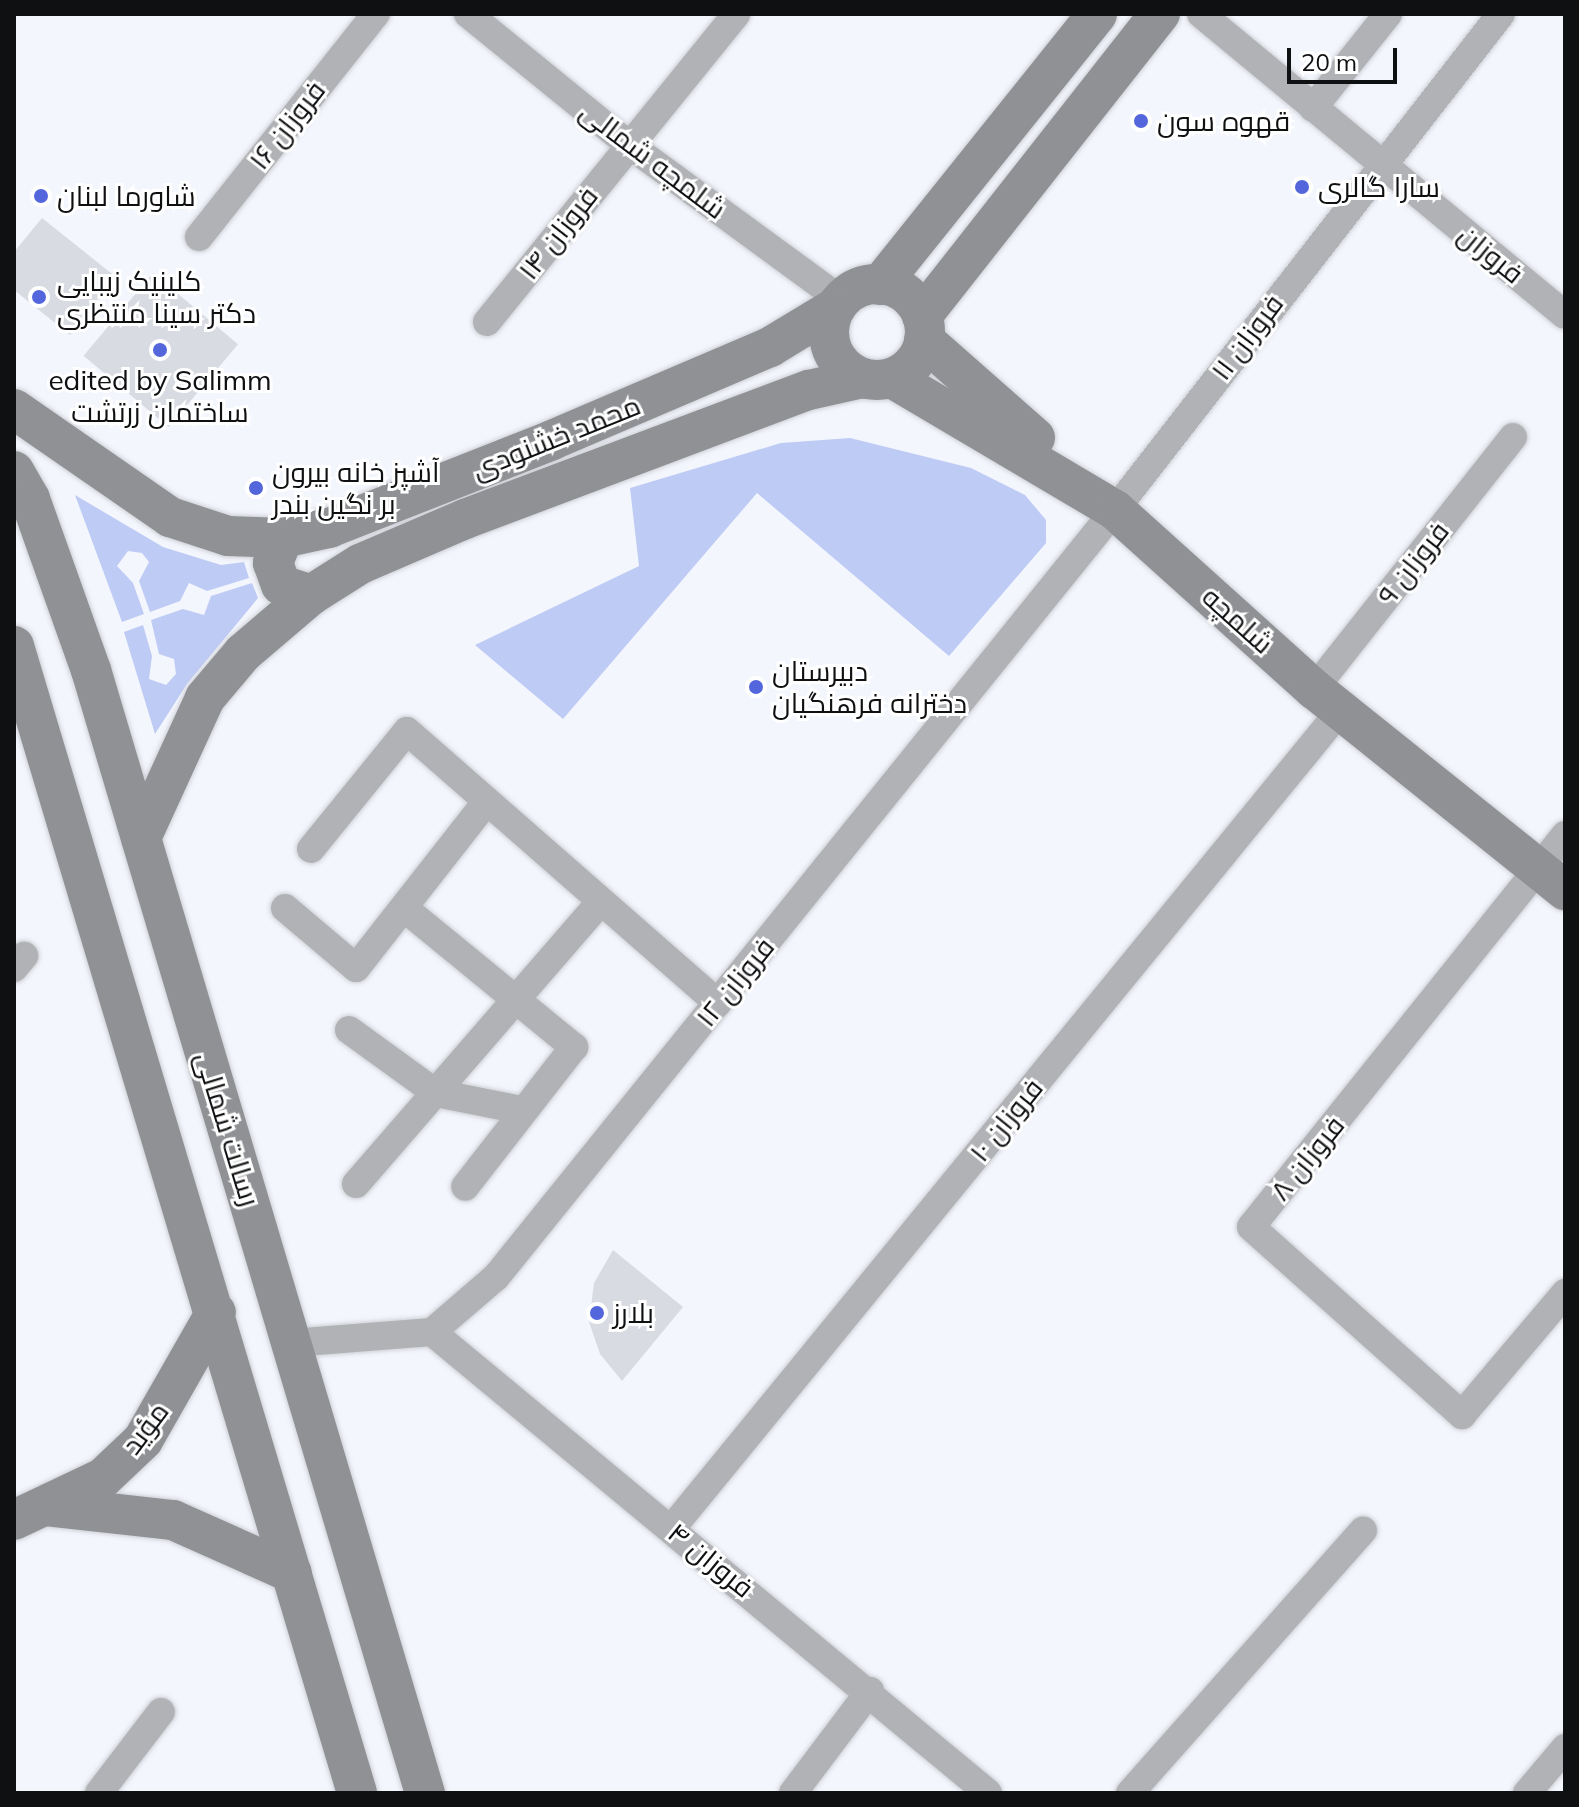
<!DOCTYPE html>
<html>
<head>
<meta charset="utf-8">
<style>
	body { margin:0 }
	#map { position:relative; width:1579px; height:1807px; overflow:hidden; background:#f4f6fd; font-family:Mulish,Cairo,sans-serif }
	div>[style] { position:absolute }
	.green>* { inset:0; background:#becbf5 }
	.building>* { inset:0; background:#d8dbe1; transform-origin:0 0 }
	.roads { filter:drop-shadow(0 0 2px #cfd1d7) drop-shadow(0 0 2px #cfd1d7) }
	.street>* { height:28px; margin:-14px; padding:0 14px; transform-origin:14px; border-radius:14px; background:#b1b2b5 }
	.secondary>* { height:40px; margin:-20px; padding:0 20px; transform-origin:20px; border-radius:20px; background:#8f9195 }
	.secondary>.ring { margin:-20px; padding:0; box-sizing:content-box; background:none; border:40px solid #8f9195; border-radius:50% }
	.dots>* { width:22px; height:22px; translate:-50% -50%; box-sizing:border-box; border:4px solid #fff; border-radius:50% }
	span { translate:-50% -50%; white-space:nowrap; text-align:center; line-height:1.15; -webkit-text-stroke:6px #fff; paint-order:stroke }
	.poi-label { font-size:28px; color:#0f1012 }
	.left { translate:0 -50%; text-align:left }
	.street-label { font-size:28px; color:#0f1012 }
	.frame { position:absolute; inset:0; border:16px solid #0f1012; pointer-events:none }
	.scale { position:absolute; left:1287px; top:48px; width:110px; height:36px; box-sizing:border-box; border:4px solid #0f1012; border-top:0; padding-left:10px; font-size:24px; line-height:28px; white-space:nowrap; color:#0f1012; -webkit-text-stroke:6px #fff; paint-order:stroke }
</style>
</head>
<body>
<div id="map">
	<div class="green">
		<div style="clip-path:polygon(850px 438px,971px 468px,1025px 495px,1046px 520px,1046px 543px,949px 656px,757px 493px,563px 719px,475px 645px,639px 566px,630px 488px,781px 443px)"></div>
		<div style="clip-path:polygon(75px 495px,163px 547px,221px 565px,244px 562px,249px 578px,207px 591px,189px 583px,180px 601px,150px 612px,139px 581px,149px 562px,142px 553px,128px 551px,117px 566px,133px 583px,144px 614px,122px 622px)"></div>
		<div style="clip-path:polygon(252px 583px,258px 598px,187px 684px,155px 734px,124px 632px,143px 625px,152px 656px,149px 679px,166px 685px,176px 674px,174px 659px,159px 654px,151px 620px,183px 609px,204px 615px,211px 596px)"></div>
	</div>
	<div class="building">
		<div style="clip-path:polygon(42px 218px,116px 277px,70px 335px,14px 290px,14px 252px)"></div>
		<div style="left:153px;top:273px;width:111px;height:108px;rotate:40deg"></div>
		<div style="clip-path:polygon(613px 1250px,683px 1307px,622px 1381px,600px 1354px,589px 1322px,594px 1283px)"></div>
	</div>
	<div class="roads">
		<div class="street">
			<div style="left:468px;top:14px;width:206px;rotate:39.1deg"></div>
			<div style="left:628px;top:144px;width:264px;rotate:36.2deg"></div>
			<div style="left:1201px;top:14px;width:472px;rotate:39.6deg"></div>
			<div style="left:1313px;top:108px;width:120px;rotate:-51.4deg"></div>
			<div style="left:199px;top:237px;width:285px;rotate:-51.6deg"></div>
			<div style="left:487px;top:322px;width:396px;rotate:-51deg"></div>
			<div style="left:1314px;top:689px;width:321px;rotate:-51.7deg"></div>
			<div style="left:1565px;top:835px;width:502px;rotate:128.7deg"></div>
			<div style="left:1251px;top:1227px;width:283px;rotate:41.7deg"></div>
			<div style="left:1462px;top:1415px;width:160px;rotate:-49.8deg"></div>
			<div style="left:311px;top:849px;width:152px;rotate:-50.9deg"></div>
			<div style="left:407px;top:731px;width:413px;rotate:41.2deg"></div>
			<div style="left:285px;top:908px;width:93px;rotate:40.2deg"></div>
			<div style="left:356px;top:968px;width:212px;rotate:-51.9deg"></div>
			<div style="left:404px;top:908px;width:220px;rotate:39.3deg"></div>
			<div style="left:574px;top:1047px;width:177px;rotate:127.9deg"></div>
			<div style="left:14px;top:968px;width:16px;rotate:-50deg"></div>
			<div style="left:349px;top:1030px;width:107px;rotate:35.9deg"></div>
			<div style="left:436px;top:1093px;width:87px;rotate:11.3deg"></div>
			<div style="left:356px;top:1184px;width:374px;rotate:-49.1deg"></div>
			<div style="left:432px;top:1332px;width:722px;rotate:39.66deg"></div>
			<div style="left:291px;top:1343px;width:141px;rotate:-4.5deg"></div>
			<div style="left:432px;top:1332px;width:84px;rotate:-40.7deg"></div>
			<div style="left:496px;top:1277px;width:986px;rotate:-51.1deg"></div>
			<div style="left:1115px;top:510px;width:628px;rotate:-52.11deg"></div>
			<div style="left:672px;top:1528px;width:1055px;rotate:-50.73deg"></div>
			<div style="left:99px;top:1793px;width:102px;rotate:-52.6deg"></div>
			<div style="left:793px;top:1793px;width:128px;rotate:-53deg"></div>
			<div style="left:1130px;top:1793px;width:351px;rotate:-48.4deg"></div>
			<div style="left:1527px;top:1793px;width:59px;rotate:-49.8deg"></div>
		</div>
		<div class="secondary">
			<div class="ring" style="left:829px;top:284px;width:56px;height:56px"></div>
			<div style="left:880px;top:285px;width:347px;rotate:-51.3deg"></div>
			<div style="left:922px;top:316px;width:385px;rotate:-51.8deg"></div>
			<div style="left:924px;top:340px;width:148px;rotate:41.4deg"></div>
			<div style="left:892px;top:378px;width:259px;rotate:30.6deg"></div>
			<div style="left:1115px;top:510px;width:268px;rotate:42deg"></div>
			<div style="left:1314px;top:689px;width:322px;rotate:38.7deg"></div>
			<div style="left:14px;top:409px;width:190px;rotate:34.7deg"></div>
			<div style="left:170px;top:517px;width:61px;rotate:18.1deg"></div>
			<div style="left:228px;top:536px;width:55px;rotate:2.1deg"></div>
			<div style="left:283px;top:538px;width:47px;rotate:-12.3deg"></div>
			<div style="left:329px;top:528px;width:240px;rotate:-21.5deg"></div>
			<div style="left:552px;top:440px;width:237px;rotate:-23.1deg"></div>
			<div style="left:770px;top:347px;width:77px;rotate:-31.2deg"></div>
			<div style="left:14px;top:471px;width:32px;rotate:60deg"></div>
			<div style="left:30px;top:499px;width:182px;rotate:70.4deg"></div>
			<div style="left:91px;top:670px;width:1172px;rotate:73.44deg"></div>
			<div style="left:283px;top:538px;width:27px;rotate:112deg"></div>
			<div style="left:273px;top:563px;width:23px;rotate:70deg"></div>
			<div style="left:281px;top:585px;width:32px;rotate:18deg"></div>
			<div style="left:14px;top:646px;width:1197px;rotate:73.35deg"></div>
			<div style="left:141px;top:838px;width:154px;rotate:-65.4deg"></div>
			<div style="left:205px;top:698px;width:59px;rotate:-49.8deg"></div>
			<div style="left:243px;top:653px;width:89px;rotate:-40.5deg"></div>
			<div style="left:311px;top:595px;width:58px;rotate:-32.3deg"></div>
			<div style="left:360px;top:564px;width:114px;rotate:-23.2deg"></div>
			<div style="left:465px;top:519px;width:367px;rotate:-20.6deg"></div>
			<div style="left:809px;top:390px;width:55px;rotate:-12.5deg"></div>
			<div style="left:46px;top:1506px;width:128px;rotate:6.3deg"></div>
			<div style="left:173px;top:1520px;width:130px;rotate:24deg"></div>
			<div style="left:14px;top:1520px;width:98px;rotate:-25.3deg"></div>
			<div style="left:103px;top:1478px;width:55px;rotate:-43.5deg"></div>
			<div style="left:143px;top:1440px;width:147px;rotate:-60.3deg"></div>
		</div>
	</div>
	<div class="dots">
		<div style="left:1141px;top:121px;background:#5366dc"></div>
		<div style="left:1302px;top:187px;background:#5366dc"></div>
		<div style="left:41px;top:196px;background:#5366dc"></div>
		<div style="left:39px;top:297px;background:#5366dc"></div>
		<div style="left:160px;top:350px;background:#5366dc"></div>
		<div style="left:256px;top:488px;background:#5366dc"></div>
		<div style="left:756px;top:687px;background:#5366dc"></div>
		<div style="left:597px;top:1313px;background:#5366dc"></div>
	</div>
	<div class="poi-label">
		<span class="left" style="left:1157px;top:121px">قهوه سون</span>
		<span class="left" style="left:1318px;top:187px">سارا گالری</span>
		<span class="left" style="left:57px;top:196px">شاورما لبنان</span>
		<span class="left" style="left:57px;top:297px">کلینیک زیبایی<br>دکتر سینا منتظری</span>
		<span style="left:160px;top:396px">edited by Salimm<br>ساختمان زرتشت</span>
		<span class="left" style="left:272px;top:488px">آشپز خانه بیرون<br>بر نگین بندر</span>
		<span class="left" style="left:772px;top:687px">دبیرستان<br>دخترانه فرهنگیان</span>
		<span class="left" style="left:613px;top:1313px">بلارز</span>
	</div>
	<div class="street-label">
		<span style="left:287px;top:125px;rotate:-52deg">فروزان ۱۶</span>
		<span style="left:653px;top:160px;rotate:37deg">شلمچه شمالی</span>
		<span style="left:558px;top:233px;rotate:-52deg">فروزان ۱۴</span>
		<span style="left:1491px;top:254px;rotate:39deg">فروزان</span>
		<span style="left:1247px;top:337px;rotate:-53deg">فروزان ۱۱</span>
		<span style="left:556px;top:437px;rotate:-22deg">محمد خشنودی</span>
		<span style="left:1413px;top:563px;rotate:-52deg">فروزان ۹</span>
		<span style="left:1238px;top:620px;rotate:42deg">شلمچه</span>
		<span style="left:735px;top:982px;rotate:-51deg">فروزان ۱۲</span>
		<span style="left:1006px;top:1120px;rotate:-51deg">فروزان ۱۰</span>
		<span style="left:228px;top:1129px;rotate:73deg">رسالت شمالی</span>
		<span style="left:1307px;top:1158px;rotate:-51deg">فروزان ۸</span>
		<span style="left:145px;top:1428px;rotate:-53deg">مؤید</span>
		<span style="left:711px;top:1560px;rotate:39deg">فروزان ۴</span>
	</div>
	<div class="frame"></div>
	<div class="scale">20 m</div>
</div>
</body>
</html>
